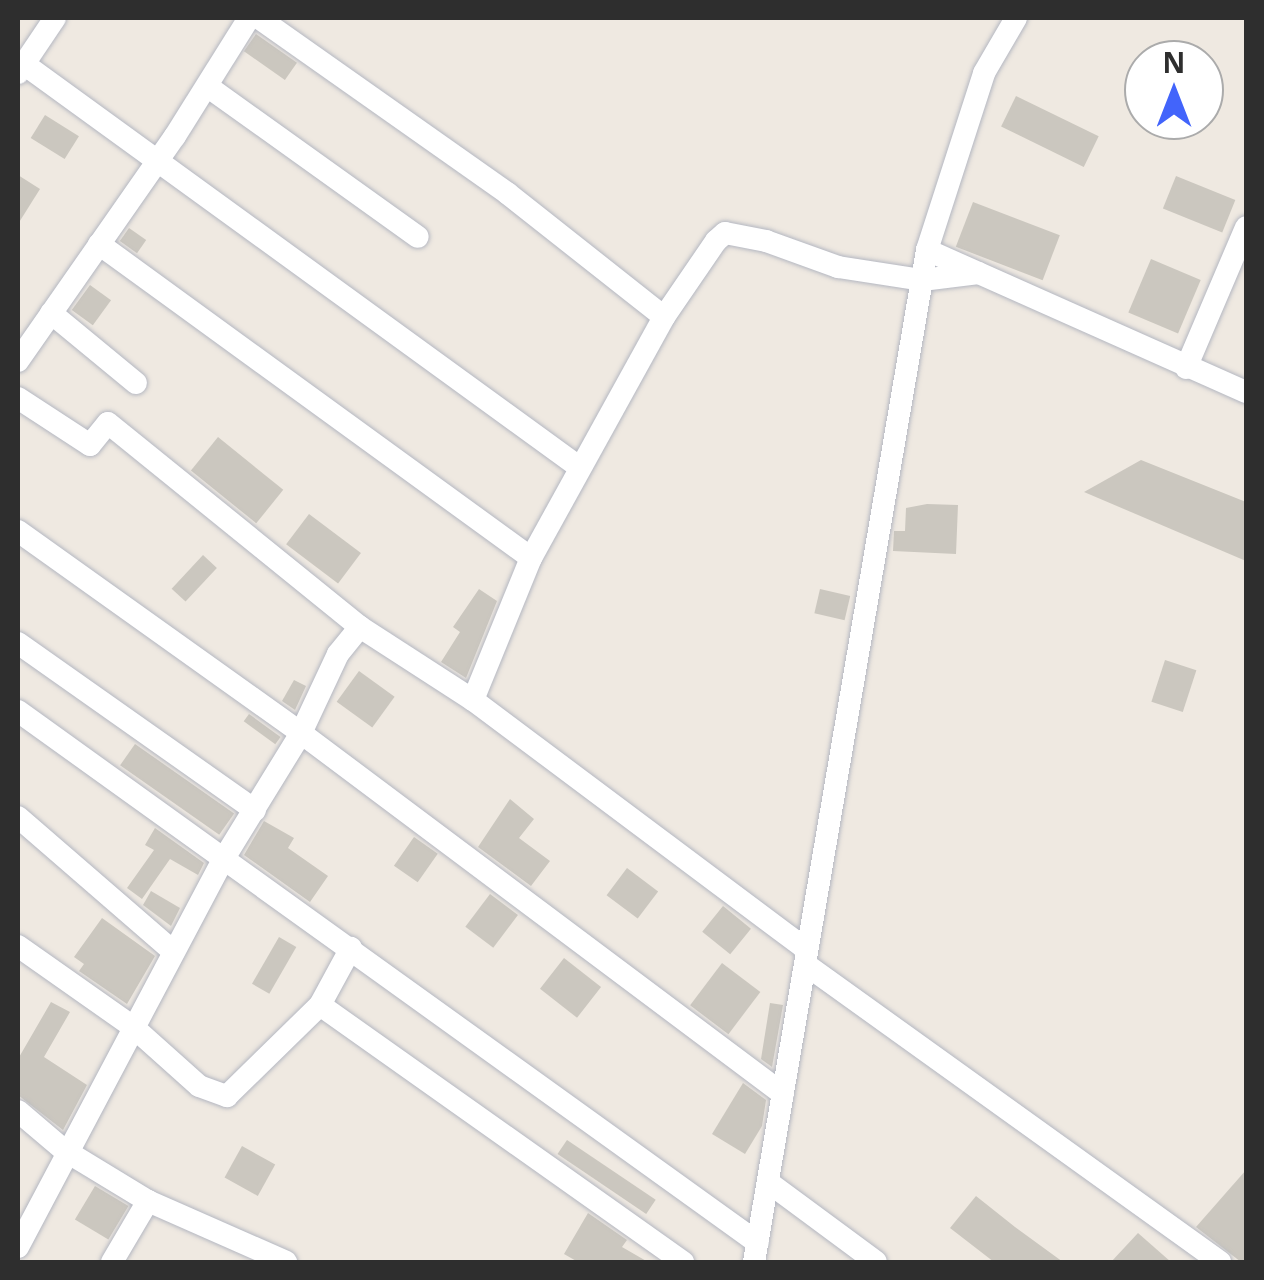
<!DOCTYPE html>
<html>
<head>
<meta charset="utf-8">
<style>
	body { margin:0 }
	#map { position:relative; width:1264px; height:1280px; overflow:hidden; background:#efe9e1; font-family:"Noto Sans",sans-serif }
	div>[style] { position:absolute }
	.building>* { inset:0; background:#cbc7bf; transform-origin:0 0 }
	.roads { filter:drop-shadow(0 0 2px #b4b7c1) drop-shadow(0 0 2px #b4b7c1) }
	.minor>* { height:22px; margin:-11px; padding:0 11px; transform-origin:11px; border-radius:11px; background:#fff }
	span { translate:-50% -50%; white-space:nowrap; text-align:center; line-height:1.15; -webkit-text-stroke:10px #fff; paint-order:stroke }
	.frame { position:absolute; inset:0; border:20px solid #2e2e2e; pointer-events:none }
	.north { position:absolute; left:1124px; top:40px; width:100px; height:100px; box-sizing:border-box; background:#fff; border:2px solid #ababab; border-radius:50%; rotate:0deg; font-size:28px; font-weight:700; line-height:40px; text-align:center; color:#2e2e2e }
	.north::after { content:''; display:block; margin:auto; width:35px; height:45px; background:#4264fb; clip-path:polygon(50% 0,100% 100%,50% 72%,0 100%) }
</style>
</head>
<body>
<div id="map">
	<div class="building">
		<div style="left:256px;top:34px;width:50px;height:21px;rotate:35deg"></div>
		<div style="left:1016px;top:96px;width:92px;height:34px;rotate:26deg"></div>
		<div style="left:45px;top:115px;width:40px;height:27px;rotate:32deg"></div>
		<div style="clip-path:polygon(18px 175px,40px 189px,18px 224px)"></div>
		<div style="left:1176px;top:176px;width:64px;height:35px;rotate:22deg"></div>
		<div style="left:973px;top:202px;width:93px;height:48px;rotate:21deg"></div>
		<div style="left:129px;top:228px;width:21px;height:16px;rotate:35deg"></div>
		<div style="left:1151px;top:259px;width:54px;height:58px;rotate:23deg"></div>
		<div style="left:90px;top:285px;width:26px;height:31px;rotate:36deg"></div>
		<div style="left:218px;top:437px;width:84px;height:43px;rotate:39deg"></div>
		<div style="clip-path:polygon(1141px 460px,1246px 502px,1246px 561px,1084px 492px)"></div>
		<div style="clip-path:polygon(927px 504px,958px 505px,956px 554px,893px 551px,894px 531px,905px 531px,906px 508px)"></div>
		<div style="left:309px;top:514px;width:65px;height:38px;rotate:37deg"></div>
		<div style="left:203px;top:555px;width:19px;height:46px;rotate:43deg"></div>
		<div style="clip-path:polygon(479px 589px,497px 601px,466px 678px,441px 662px,460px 632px,453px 627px)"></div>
		<div style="left:820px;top:589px;width:31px;height:25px;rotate:13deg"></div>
		<div style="left:1165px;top:660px;width:33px;height:44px;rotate:18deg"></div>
		<div style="left:359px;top:671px;width:44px;height:38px;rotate:36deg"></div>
		<div style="clip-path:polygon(294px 680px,306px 686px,295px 710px,282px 701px)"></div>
		<div style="left:249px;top:714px;width:39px;height:9px;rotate:36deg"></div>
		<div style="left:135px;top:744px;width:121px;height:26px;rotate:35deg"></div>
		<div style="clip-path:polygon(510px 799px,534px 819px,519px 838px,550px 861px,531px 886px,478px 847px)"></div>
		<div style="clip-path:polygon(264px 821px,294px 838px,288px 848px,328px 876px,310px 902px,244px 855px)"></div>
		<div style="clip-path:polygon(155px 828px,204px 863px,198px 875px,170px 859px,142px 899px,127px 888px,154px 850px,145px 845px)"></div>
		<div style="left:414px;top:837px;width:29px;height:35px;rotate:35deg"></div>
		<div style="left:627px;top:868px;width:39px;height:34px;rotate:37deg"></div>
		<div style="clip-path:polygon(151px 891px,180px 908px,171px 926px,143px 905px)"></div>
		<div style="left:490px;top:894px;width:35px;height:41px;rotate:37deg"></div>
		<div style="left:723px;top:906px;width:36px;height:33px;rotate:39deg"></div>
		<div style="clip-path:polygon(102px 918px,155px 956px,127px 1004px,79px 971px,84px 964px,74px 957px)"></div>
		<div style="left:279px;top:937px;width:20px;height:54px;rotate:30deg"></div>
		<div style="left:564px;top:958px;width:47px;height:39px;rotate:38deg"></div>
		<div style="left:722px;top:963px;width:48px;height:53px;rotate:37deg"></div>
		<div style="clip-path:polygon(51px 1002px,70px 1012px,44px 1057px,87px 1085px,63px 1130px,18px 1095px,18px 1059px)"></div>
		<div style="clip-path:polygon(770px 1003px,783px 1005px,772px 1067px,761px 1059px)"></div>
		<div style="clip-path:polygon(743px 1083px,766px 1100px,762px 1126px,745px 1154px,712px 1134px)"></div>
		<div style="left:567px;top:1140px;width:107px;height:17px;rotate:34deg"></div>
		<div style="left:242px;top:1146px;width:38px;height:36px;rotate:29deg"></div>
		<div style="clip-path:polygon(1246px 1170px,1246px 1262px,1241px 1262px,1196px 1227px)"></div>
		<div style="left:95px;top:1186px;width:39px;height:39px;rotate:31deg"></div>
		<div style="clip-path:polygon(976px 1196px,1015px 1227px,1063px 1262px,994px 1262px,950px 1228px)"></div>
		<div style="clip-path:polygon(588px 1213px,627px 1240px,622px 1247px,648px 1262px,578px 1262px,564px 1254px)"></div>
		<div style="clip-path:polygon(1138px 1233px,1171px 1262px,1111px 1262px)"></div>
	</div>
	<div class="roads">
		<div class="minor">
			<div style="left:259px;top:18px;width:304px;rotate:35.2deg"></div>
			<div style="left:507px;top:193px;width:200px;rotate:38.3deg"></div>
			<div style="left:24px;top:64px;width:686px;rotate:35.98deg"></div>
			<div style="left:18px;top:73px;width:66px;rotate:-56.1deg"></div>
			<div style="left:207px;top:86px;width:259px;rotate:35.6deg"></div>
			<div style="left:99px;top:244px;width:534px;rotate:36.01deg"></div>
			<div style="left:927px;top:250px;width:349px;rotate:24deg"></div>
			<div style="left:51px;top:313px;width:110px;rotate:39.5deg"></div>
			<div style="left:18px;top:361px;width:274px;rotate:-55.1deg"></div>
			<div style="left:175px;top:136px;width:139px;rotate:-57.9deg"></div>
			<div style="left:1186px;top:368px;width:153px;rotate:-66.9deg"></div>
			<div style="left:18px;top:398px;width:86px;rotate:33.1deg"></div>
			<div style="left:90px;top:445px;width:28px;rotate:-51deg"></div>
			<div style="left:108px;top:423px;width:324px;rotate:39deg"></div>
			<div style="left:360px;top:627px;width:135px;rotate:32.9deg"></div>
			<div style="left:473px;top:700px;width:417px;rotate:36.8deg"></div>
			<div style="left:18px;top:531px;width:348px;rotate:35.5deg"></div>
			<div style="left:301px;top:733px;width:602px;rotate:36.83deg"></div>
			<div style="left:18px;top:643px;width:290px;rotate:35.2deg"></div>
			<div style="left:473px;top:700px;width:153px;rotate:-67.8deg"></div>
			<div style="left:531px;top:558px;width:275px;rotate:-61.1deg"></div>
			<div style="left:664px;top:317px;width:92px;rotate:-55.6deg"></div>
			<div style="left:716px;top:241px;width:12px;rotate:-42deg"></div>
			<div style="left:725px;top:233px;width:42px;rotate:11deg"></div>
			<div style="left:766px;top:241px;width:77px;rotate:19.9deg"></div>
			<div style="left:838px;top:267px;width:85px;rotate:8.8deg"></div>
			<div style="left:922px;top:280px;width:57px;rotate:-7deg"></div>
			<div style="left:18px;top:711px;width:911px;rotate:35.71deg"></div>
			<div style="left:18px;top:817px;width:206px;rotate:40.9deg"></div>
			<div style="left:18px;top:946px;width:139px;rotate:35.1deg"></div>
			<div style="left:132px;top:1026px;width:90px;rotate:41.8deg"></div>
			<div style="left:199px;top:1086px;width:30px;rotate:20deg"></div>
			<div style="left:227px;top:1096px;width:130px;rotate:-44.4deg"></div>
			<div style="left:320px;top:1005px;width:65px;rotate:-61.5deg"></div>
			<div style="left:805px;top:964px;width:511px;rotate:35.68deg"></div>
			<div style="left:320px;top:1005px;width:445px;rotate:35.3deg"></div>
			<div style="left:18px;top:1111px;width:60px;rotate:40.3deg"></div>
			<div style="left:64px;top:1150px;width:98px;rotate:31.3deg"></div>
			<div style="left:148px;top:1201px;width:151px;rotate:23.8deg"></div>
			<div style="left:768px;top:1182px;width:134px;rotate:36.5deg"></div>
			<div style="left:18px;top:1247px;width:438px;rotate:-62.1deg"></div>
			<div style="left:223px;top:860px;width:149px;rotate:-58.4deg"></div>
			<div style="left:301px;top:733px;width:87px;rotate:-64.9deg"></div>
			<div style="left:338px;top:654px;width:35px;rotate:-51deg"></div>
			<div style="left:112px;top:1262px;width:71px;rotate:-59.5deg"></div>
			<div style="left:754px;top:1262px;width:1027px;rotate:-80.3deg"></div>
			<div style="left:927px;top:250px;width:186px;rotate:-72.1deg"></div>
			<div style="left:984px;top:73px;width:64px;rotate:-59.8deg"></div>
		</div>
	</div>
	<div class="frame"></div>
	<div class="north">N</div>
</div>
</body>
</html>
